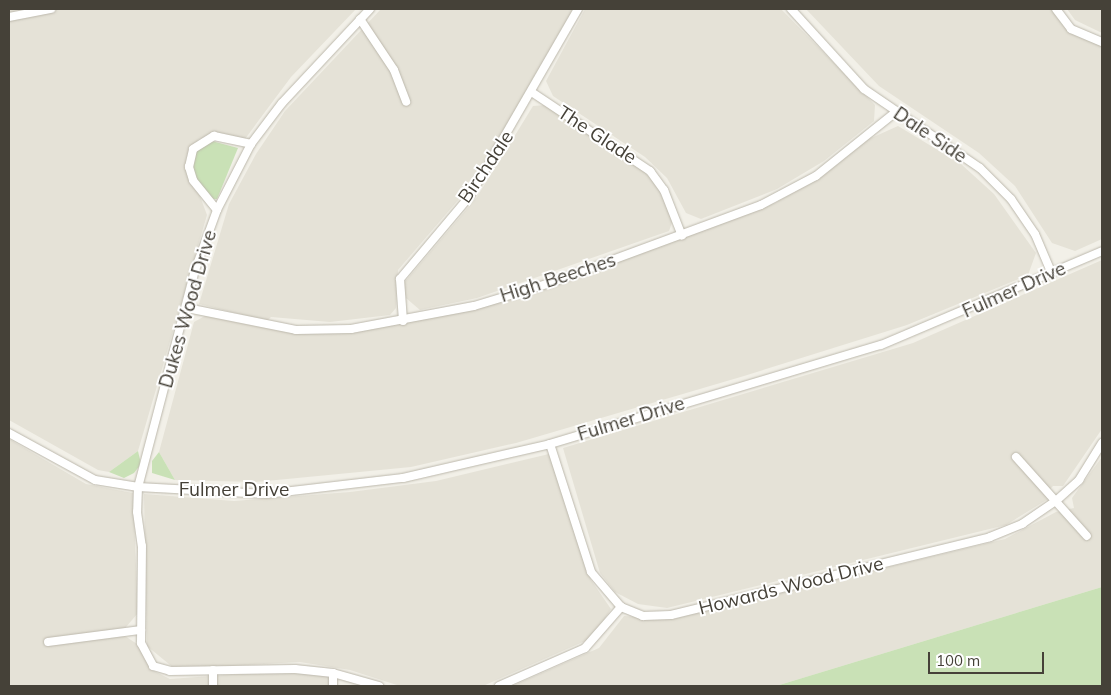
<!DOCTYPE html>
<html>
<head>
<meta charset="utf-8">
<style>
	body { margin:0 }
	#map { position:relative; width:1111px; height:695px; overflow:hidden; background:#f2f0e8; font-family:Mulish,sans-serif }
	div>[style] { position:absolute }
	.residential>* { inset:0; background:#e5e2d7 }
	.green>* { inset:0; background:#c9e1b6 }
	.roads { filter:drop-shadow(0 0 1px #bcb8ac) drop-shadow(0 0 1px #bcb8ac) }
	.street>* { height:8px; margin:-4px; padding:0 4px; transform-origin:4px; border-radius:4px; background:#fff }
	span { translate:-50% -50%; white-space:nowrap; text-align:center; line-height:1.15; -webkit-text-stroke:4px #fff; paint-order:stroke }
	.street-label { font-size:19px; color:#454138 }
	.frame { position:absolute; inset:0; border:10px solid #454138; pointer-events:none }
	.scale { position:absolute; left:928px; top:652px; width:116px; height:22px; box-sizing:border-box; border:2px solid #454138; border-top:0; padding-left:6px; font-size:15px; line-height:18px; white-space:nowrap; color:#454138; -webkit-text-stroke:4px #fff; paint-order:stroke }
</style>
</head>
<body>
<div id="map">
	<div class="residential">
		<div style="clip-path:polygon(9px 9px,356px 9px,291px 77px,245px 139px,214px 135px,199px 139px,186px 159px,207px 215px,138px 451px,109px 472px,98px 470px,9px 420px)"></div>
		<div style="clip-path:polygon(381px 9px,573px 9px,507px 125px,459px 199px,398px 270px,396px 308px,390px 315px,330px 322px,271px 317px,267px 321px,199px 304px,229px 204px,256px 154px,285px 111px)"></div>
		<div style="clip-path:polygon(585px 9px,781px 9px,875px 105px,874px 121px,824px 161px,777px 189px,701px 219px,686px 213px,667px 178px,645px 157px,553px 96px,546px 81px)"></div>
		<div style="clip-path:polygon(806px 9px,1053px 9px,1075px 35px,1102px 45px,1102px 239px,1075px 251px,1052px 243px,1015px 186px,979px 153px,879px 86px)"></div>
		<div style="clip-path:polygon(1067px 9px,1102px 9px,1102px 33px,1075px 20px)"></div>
		<div style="clip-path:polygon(546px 105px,636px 162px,657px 186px,673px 220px,669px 231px,477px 298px,420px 310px,406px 298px,403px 284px,477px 197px,533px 106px)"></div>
		<div style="clip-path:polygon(898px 126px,961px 164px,994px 194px,1036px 253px,1028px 275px,907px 325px,744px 376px,516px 443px,411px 467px,256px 482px,175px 480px,159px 452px,194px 322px,205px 316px,280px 331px,363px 327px,452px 312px,636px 254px,775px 203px,824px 175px,869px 139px)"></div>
		<div style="clip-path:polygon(1102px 260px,1102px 429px,1063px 486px,1053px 486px,1047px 492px,1048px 499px,1006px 525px,667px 608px,638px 604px,615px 592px,600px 573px,563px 448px,913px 343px)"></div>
		<div style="clip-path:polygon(9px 439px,86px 484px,133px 493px,138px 613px,126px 627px,125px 636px,137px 644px,154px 671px,170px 679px,267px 672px,325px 675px,339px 686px,9px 686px)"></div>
		<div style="clip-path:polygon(549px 454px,591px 580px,611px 609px,592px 638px,483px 686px,400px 686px,350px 670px,300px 662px,175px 669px,147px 646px,144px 494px,234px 501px,350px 492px,436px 481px)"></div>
		<div style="clip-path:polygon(1102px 457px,1102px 587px,776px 686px,512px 686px,599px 648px,624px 616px,673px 619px,1005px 539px,1056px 512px,1074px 508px,1072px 498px)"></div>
	</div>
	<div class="green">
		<div style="clip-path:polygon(208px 140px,238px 148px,217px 199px,207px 199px,192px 174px,197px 149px)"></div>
		<div style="clip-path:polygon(138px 451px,141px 464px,134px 473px,124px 478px,109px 472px)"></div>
		<div style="clip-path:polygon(159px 452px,175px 480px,152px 473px,152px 461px)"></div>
		<div style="clip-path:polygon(1102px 587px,1102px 686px,776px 686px)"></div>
	</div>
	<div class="roads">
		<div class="street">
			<div style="left:370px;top:9px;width:129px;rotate:133.1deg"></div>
			<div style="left:282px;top:103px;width:51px;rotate:127.1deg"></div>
			<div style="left:251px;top:144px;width:74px;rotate:117.3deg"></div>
			<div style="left:217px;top:210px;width:64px;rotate:110.1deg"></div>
			<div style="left:195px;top:270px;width:224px;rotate:104.7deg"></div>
			<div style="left:138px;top:487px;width:25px;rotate:92deg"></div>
			<div style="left:137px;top:512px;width:34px;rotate:82deg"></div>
			<div style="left:142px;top:546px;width:97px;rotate:90.6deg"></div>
			<div style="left:141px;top:643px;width:26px;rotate:62deg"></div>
			<div style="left:153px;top:666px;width:18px;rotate:16deg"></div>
			<div style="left:170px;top:671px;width:125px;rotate:-0.9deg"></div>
			<div style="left:295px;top:669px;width:38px;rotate:6deg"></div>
			<div style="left:333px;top:673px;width:48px;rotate:15.8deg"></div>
			<div style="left:791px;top:9px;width:108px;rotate:47.6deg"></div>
			<div style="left:864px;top:89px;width:140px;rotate:34.3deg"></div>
			<div style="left:980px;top:168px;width:44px;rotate:45deg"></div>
			<div style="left:1011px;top:199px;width:42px;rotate:55.6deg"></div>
			<div style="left:1035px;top:234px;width:43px;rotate:67deg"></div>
			<div style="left:1056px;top:9px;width:25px;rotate:53deg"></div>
			<div style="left:1071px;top:29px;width:34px;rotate:23deg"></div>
			<div style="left:9px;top:17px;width:43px;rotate:-10.8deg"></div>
			<div style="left:360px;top:19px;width:61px;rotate:56.3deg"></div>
			<div style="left:394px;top:70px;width:34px;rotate:69deg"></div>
			<div style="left:533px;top:93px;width:141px;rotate:33.7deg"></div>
			<div style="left:650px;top:171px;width:24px;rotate:54deg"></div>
			<div style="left:664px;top:190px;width:49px;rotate:68.6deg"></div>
			<div style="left:217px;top:210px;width:38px;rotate:-129deg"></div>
			<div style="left:193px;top:180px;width:14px;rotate:-107deg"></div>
			<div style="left:189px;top:167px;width:18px;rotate:-77deg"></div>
			<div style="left:193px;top:149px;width:25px;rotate:-32deg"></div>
			<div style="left:214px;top:136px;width:38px;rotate:12deg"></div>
			<div style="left:187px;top:308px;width:111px;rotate:11.4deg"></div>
			<div style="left:296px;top:330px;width:55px;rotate:-1deg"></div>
			<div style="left:351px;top:329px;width:125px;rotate:-10.6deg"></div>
			<div style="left:474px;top:306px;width:79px;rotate:-16.8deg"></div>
			<div style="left:550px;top:283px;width:225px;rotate:-20.3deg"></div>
			<div style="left:761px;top:205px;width:62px;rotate:-27.8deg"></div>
			<div style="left:816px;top:176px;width:102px;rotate:-38.7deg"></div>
			<div style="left:403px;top:321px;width:42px;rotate:-94.1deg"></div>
			<div style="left:400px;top:279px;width:109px;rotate:-49.9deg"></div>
			<div style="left:470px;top:196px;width:216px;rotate:-60deg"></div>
			<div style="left:9px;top:433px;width:98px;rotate:28.7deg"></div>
			<div style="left:95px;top:480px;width:44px;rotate:9.2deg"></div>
			<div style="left:138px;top:487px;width:128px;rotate:3.1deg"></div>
			<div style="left:266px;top:494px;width:138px;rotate:-6.7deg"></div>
			<div style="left:403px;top:478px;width:151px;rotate:-13deg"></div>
			<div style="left:550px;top:444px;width:345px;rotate:-16.7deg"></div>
			<div style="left:881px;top:345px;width:240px;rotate:-23deg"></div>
			<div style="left:550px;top:444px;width:134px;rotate:72.2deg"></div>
			<div style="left:591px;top:572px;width:46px;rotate:49.4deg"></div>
			<div style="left:621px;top:607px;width:24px;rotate:22deg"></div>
			<div style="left:643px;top:616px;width:28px;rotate:-2deg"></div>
			<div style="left:671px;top:615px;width:328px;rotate:-13.7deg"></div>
			<div style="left:990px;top:537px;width:35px;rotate:-22deg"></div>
			<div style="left:1022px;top:524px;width:42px;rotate:-34.4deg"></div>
			<div style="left:1057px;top:500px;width:30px;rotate:-42deg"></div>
			<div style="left:1079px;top:480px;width:44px;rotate:-58.1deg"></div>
			<div style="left:1016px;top:457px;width:106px;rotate:48.1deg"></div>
			<div style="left:48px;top:642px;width:94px;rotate:-7.4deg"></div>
			<div style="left:333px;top:673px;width:13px;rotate:90deg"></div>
			<div style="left:213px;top:686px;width:16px;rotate:-90deg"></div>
			<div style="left:499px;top:686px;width:94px;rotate:-23.8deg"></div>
			<div style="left:585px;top:648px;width:55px;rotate:-48.7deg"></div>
		</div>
	</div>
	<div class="street-label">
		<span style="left:597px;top:135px;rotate:33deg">The Glade</span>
		<span style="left:930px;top:135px;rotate:34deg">Dale Side</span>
		<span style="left:486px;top:167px;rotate:-56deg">Birchdale</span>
		<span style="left:558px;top:278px;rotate:-18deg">High Beeches</span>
		<span style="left:1014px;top:290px;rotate:-24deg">Fulmer Drive</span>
		<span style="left:188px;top:309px;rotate:-74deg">Dukes Wood Drive</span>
		<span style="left:631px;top:419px;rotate:-17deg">Fulmer Drive</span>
		<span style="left:234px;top:490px">Fulmer Drive</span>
		<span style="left:791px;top:586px;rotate:-14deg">Howards Wood Drive</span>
	</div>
	<div class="frame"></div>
	<div class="scale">100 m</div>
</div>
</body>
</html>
